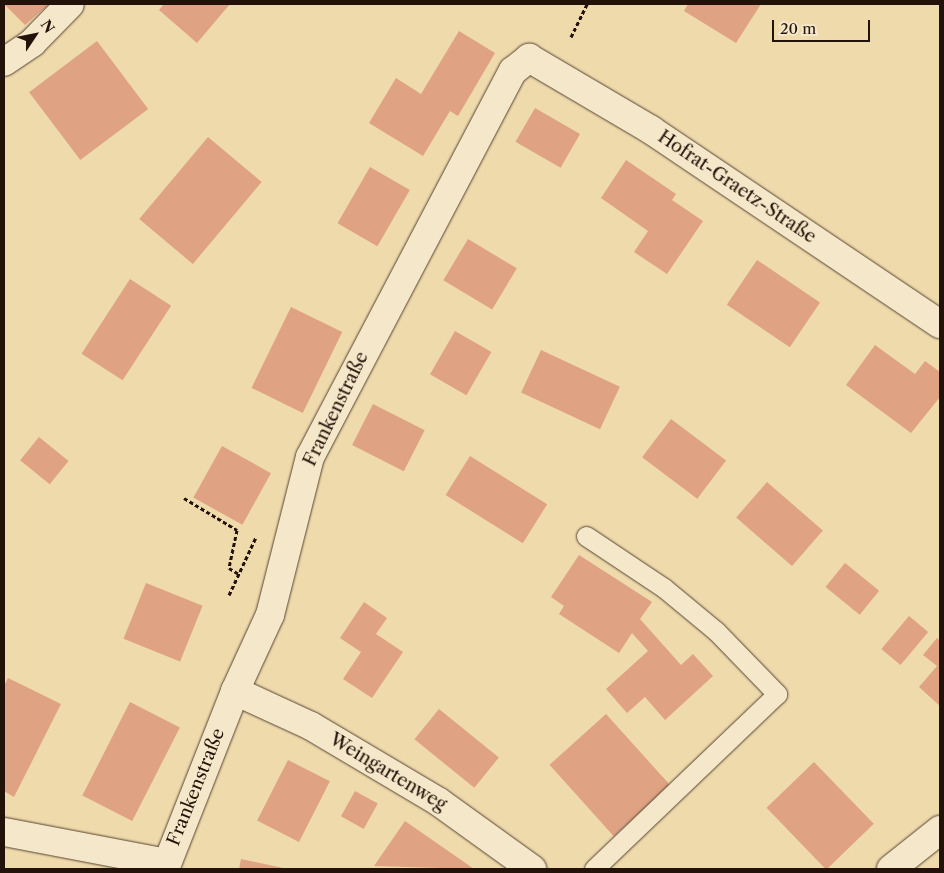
<!DOCTYPE html>
<html>
<head>
<meta charset="utf-8">
<style>
	body { margin:0 }
	#map { position:relative; width:944px; height:873px; overflow:hidden; background:#efdaac; font-family:"Libre Caslon Text",serif }
	div>[style] { position:absolute }
	.building>* { inset:0; background:#dfa283; transform-origin:0 0 }
	.path>* { height:3px; margin-top:-1.5px; transform-origin:0; background:repeating-linear-gradient(90deg,#231209 0 4px,transparent 0 6.5px) }
	.roads { filter:drop-shadow(0 0 1px #564432) drop-shadow(0 0 1px #564432) }
	.lane>* { height:19px; margin:-9.5px; padding:0 9.5px; transform-origin:9.5px; border-radius:9.5px; background:#f5e7c9 }
	.street>* { height:28px; margin:-14px; padding:0 14px; transform-origin:14px; border-radius:14px; background:#f5e7c9 }
	span { translate:-50% -50%; white-space:nowrap; text-align:center; line-height:1.15; -webkit-text-stroke:4.5px #f5e7c9; paint-order:stroke }
	.street-label { font-size:18px; color:#231209 }
	.frame { position:absolute; inset:0; border:5px solid #231209; pointer-events:none }
	.north { position:absolute; left:10px; top:10px; width:50px; height:50px; -webkit-text-stroke:4px #f5e7c9; paint-order:stroke; rotate:56deg; font-size:14px; font-weight:700; line-height:20px; text-align:center; color:#231209 }
	.north::after { content:''; display:block; margin:auto; width:18px; height:22px; background:#231209; clip-path:polygon(50% 0,100% 100%,50% 72%,0 100%) }
	.scale { position:absolute; left:772px; top:20px; width:98px; height:22px; box-sizing:border-box; border:2px solid #231209; border-top:0; padding-left:6px; font-size:15px; line-height:18px; white-space:nowrap; color:#231209; -webkit-text-stroke:4px #f5e7c9; paint-order:stroke }
</style>
</head>
<body>
<div id="map">
	<div class="building">
		<div style="clip-path:polygon(4px 4px,49px 4px,25px 25px)"></div>
		<div style="clip-path:polygon(164px 4px,230px 4px,197px 43px,159px 10px)"></div>
		<div style="clip-path:polygon(688px 4px,761px 4px,736px 43px,684px 11px)"></div>
		<div style="clip-path:polygon(459px 31px,495px 53px,458px 116px,450px 111px,423px 156px,369px 123px,396px 78px,421px 94px)"></div>
		<div style="left:97px;top:41px;width:85px;height:85px;rotate:53deg"></div>
		<div style="left:535px;top:108px;width:52px;height:39px;rotate:30deg"></div>
		<div style="left:208px;top:137px;width:70px;height:107px;rotate:40deg"></div>
		<div style="clip-path:polygon(626px 160px,676px 194px,672px 200px,703px 221px,667px 274px,634px 252px,648px 231px,601px 198px)"></div>
		<div style="left:370px;top:167px;width:46px;height:65px;rotate:30deg"></div>
		<div style="left:468px;top:239px;width:57px;height:48px;rotate:31deg"></div>
		<div style="left:757px;top:260px;width:76px;height:54px;rotate:34deg"></div>
		<div style="left:130px;top:279px;width:49px;height:89px;rotate:33deg"></div>
		<div style="left:291px;top:307px;width:57px;height:90px;rotate:26deg"></div>
		<div style="left:455px;top:331px;width:42px;height:50px;rotate:30deg"></div>
		<div style="clip-path:polygon(875px 345px,915px 374px,925px 361px,940px 372px,940px 397px,911px 433px,846px 385px)"></div>
		<div style="left:541px;top:350px;width:87px;height:47px;rotate:25deg"></div>
		<div style="left:373px;top:404px;width:58px;height:46px;rotate:27deg"></div>
		<div style="left:671px;top:419px;width:69px;height:48px;rotate:37deg"></div>
		<div style="left:39px;top:437px;width:38px;height:30px;rotate:39deg"></div>
		<div style="left:222px;top:446px;width:56px;height:59px;rotate:29deg"></div>
		<div style="left:470px;top:456px;width:91px;height:46px;rotate:32deg"></div>
		<div style="left:767px;top:482px;width:74px;height:47px;rotate:41deg"></div>
		<div style="clip-path:polygon(579px 555px,652px 602px,640px 619px,681px 665px,693px 654px,713px 676px,665px 720px,645px 697px,627px 713px,606px 689px,648px 651px,632px 633px,619px 653px,559px 614px,564px 606px,551px 597px)"></div>
		<div style="left:845px;top:563px;width:44px;height:31px;rotate:39deg"></div>
		<div style="left:146px;top:583px;width:61px;height:60px;rotate:22deg"></div>
		<div style="clip-path:polygon(364px 602px,387px 618px,376px 634px,403px 652px,372px 698px,343px 679px,361px 652px,340px 638px)"></div>
		<div style="left:909px;top:616px;width:25px;height:43px;rotate:40deg"></div>
		<div style="clip-path:polygon(937px 638px,940px 641px,940px 706px,919px 687px,937px 666px,923px 655px)"></div>
		<div style="clip-path:polygon(8px 678px,61px 704px,14px 797px,4px 791px,4px 686px)"></div>
		<div style="left:130px;top:702px;width:56px;height:105px;rotate:27deg"></div>
		<div style="left:439px;top:709px;width:77px;height:39px;rotate:39deg"></div>
		<div style="left:606px;top:714px;width:96px;height:76px;rotate:48deg"></div>
		<div style="left:288px;top:760px;width:47px;height:68px;rotate:27deg"></div>
		<div style="left:814px;top:762px;width:86px;height:66px;rotate:46deg"></div>
		<div style="left:355px;top:791px;width:26px;height:29px;rotate:29deg"></div>
		<div style="clip-path:polygon(405px 821px,464px 862px,474px 869px,374px 866px)"></div>
		<div style="clip-path:polygon(241px 859px,283px 868px,283px 869px,239px 869px)"></div>
	</div>
	<div class="path">
		<div style="left:571px;top:37px;width:37px;rotate:-64deg"></div>
		<div style="left:184px;top:498px;width:62px;rotate:31.1deg"></div>
		<div style="left:237px;top:530px;width:39px;rotate:102deg"></div>
		<div style="left:229px;top:568px;width:12px;rotate:31deg"></div>
		<div style="left:229px;top:595px;width:64px;rotate:-65deg"></div>
	</div>
	<div class="roads">
		<div class="lane">
			<div style="left:586px;top:536px;width:94px;rotate:33.7deg"></div>
			<div style="left:664px;top:588px;width:67px;rotate:39.6deg"></div>
			<div style="left:716px;top:631px;width:88px;rotate:45.9deg"></div>
			<div style="left:777px;top:694px;width:253px;rotate:136.3deg"></div>
		</div>
		<div class="street">
			<div style="left:4px;top:62px;width:34px;rotate:-34deg"></div>
			<div style="left:32px;top:43px;width:54px;rotate:-45.7deg"></div>
			<div style="left:235px;top:691px;width:84px;rotate:24.7deg"></div>
			<div style="left:311px;top:726px;width:149px;rotate:30.7deg"></div>
			<div style="left:439px;top:802px;width:115px;rotate:35.8deg"></div>
			<div style="left:4px;top:832px;width:165px;rotate:10.8deg"></div>
			<div style="left:165px;top:869px;width:191px;rotate:-68.5deg"></div>
			<div style="left:235px;top:691px;width:84px;rotate:-65.3deg"></div>
			<div style="left:270px;top:615px;width:163px;rotate:-75.8deg"></div>
			<div style="left:310px;top:457px;width:436px;rotate:-62.3deg"></div>
			<div style="left:513px;top:71px;width:21px;rotate:-39deg"></div>
			<div style="left:529px;top:58px;width:142px;rotate:30.5deg"></div>
			<div style="left:651px;top:130px;width:348px;rotate:33.9deg"></div>
			<div style="left:891px;top:869px;width:63px;rotate:-38.5deg"></div>
		</div>
	</div>
	<div class="street-label">
		<span style="left:737px;top:187px;rotate:34deg">Hofrat-Graetz-Straße</span>
		<span style="left:336px;top:409px;rotate:-64deg">Frankenstraße</span>
		<span style="left:388px;top:772px;rotate:31deg">Weingartenweg</span>
		<span style="left:196px;top:787px;rotate:-68deg">Frankenstraße</span>
	</div>
	<div class="frame"></div>
	<div class="north">N</div>
	<div class="scale">20 m</div>
</div>
</body>
</html>
